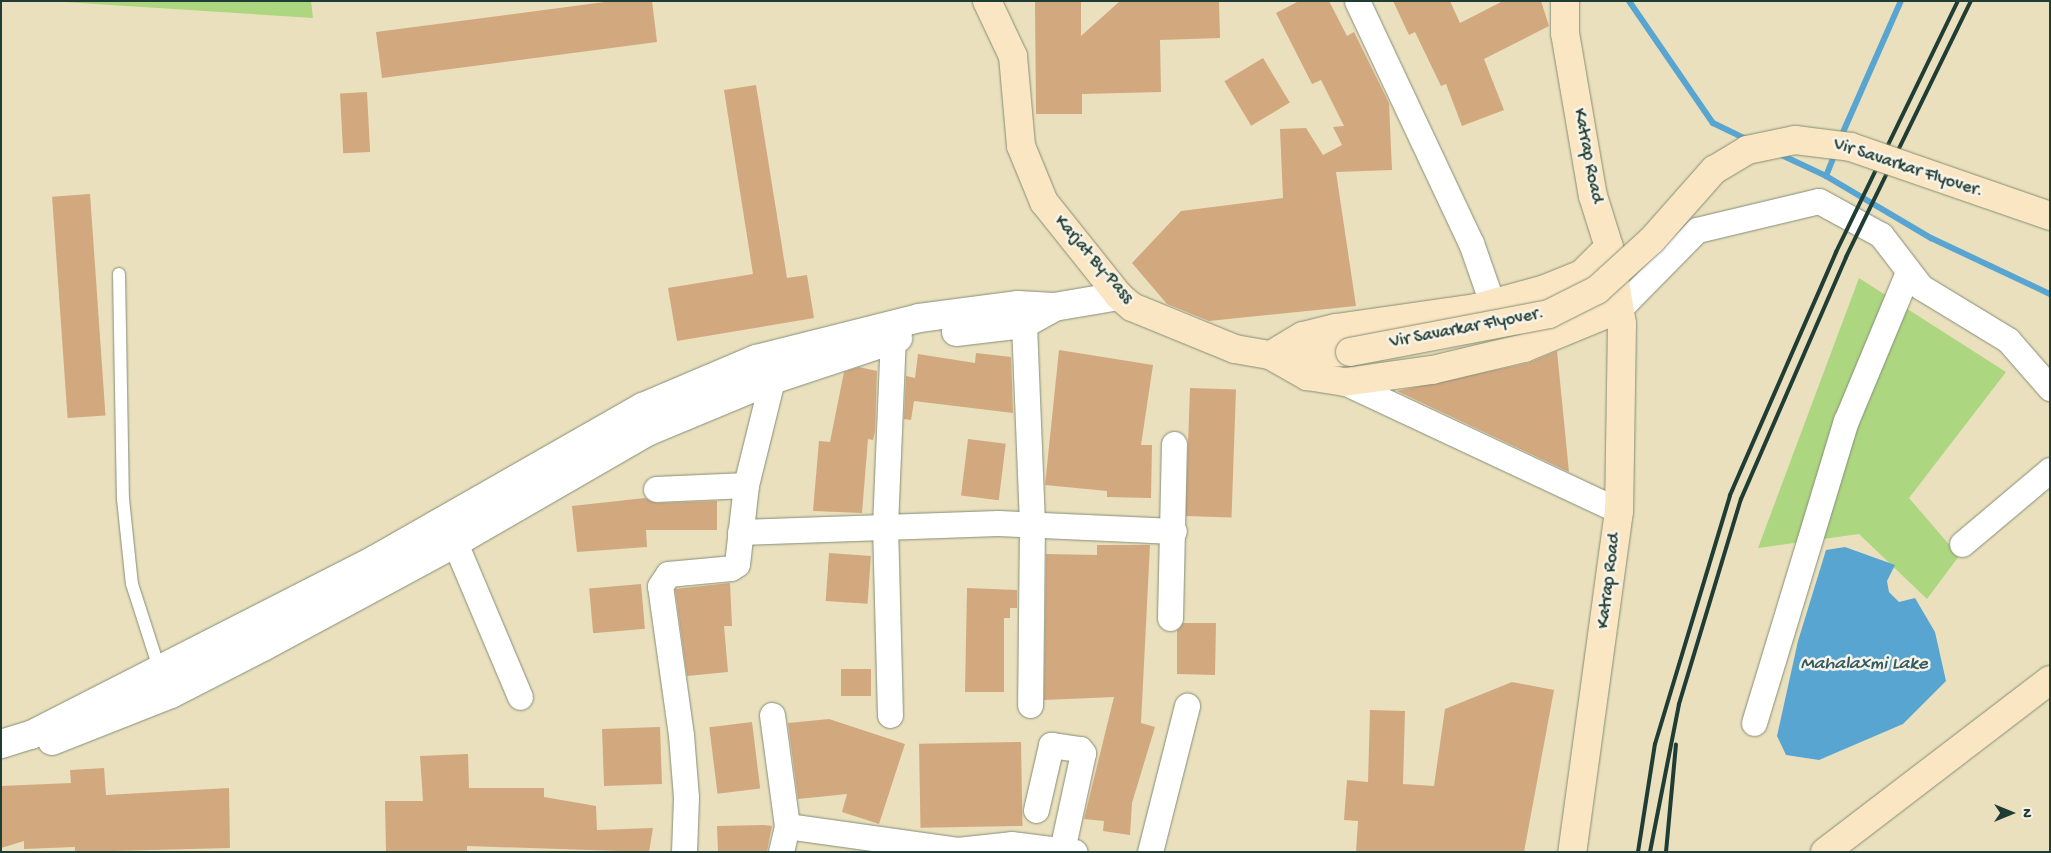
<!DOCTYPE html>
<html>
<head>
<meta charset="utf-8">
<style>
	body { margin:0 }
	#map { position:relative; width:2051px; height:853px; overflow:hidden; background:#eae0bd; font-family:"Gochi Hand",sans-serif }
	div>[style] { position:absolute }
	.green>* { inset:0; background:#add680 }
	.water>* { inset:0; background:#59a5d2 }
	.stream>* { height:6px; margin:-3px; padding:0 3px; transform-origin:3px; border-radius:3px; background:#59a5d2 }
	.building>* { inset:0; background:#d2a87f; transform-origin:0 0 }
	.roads { filter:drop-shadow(0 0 1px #848e78) drop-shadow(0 0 1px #848e78) }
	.service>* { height:12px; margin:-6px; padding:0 6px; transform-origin:6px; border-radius:6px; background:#fff }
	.minor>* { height:25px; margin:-12.5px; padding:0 12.5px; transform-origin:12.5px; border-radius:12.5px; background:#fff }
	.tertiary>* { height:28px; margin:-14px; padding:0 14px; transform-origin:14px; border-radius:14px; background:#fff }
	.secondary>* { height:28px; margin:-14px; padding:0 14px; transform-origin:14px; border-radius:14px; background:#fbe6c3 }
	.rail>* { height:4px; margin:-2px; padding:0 2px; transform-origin:2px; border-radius:2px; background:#1f3d34 }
	.bridges { filter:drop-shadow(0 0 1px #848e78) drop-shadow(0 0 1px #848e78) }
	.secondary-bridge>* { height:28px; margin:-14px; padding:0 14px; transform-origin:14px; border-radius:14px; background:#fbe6c3 }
	span { translate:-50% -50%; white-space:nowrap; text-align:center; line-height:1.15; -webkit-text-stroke:5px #f7f3e8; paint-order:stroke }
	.street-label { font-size:18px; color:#1f3d34 }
	.water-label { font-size:19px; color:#305c63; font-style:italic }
	.frame { position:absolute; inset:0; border:2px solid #1f3d34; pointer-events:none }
	.north { position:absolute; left:1986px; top:788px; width:50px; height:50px; -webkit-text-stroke:4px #f7f3e8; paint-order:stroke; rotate:90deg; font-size:14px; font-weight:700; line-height:20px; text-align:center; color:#1f3d34 }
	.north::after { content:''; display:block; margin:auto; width:18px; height:22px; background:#1f3d34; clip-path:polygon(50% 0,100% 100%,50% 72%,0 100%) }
</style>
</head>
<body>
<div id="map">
	<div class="green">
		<div style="clip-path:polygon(48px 1px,311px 1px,313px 18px)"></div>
		<div style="clip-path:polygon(1859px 278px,2006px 372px,1909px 498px,1959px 556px,1927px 599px,1859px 534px,1758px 548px)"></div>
	</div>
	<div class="water">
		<div style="clip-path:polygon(1845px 547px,1895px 565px,1887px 581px,1889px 592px,1899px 602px,1915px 598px,1935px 632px,1946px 681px,1903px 724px,1819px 760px,1786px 755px,1777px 736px,1798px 641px,1826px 550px)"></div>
	</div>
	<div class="stream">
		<div style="left:1629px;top:1px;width:148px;rotate:55.5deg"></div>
		<div style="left:1713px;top:123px;width:41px;rotate:25.9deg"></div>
		<div style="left:1840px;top:139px;width:151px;rotate:-66.2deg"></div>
		<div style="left:1777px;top:153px;width:54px;rotate:25.1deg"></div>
		<div style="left:1826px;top:176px;width:122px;rotate:30.6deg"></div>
		<div style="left:1931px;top:238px;width:132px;rotate:25.2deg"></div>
		<div style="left:1826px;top:176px;width:27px;rotate:-68deg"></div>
	</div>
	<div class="building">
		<div style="clip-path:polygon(612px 1px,652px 1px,657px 42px,382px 78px,376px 32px)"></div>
		<div style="clip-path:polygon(1035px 1px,1081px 1px,1081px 36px,1120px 1px,1219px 1px,1220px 38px,1160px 40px,1161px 92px,1082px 94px,1082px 114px,1036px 114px)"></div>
		<div style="clip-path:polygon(1299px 1px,1329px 1px,1347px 36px,1354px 32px,1389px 103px,1392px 170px,1336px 172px,1356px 306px,1209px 321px,1167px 304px,1132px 263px,1181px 211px,1283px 198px,1280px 129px,1306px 128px,1323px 155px,1342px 145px,1333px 127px,1344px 126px,1321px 80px,1312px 84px,1276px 13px)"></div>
		<div style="clip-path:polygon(1393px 1px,1450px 1px,1460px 23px,1503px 1px,1541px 1px,1549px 26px,1484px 59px,1504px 110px,1462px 126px,1446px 84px,1441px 86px,1415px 32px,1409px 35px)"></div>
		<div style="left:1263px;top:58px;width:52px;height:45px;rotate:59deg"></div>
		<div style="clip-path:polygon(756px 85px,787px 278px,807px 275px,814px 318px,677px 341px,668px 288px,753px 274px,724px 90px)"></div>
		<div style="left:367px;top:92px;width:60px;height:27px;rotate:87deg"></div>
		<div style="left:90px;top:194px;width:222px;height:38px;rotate:86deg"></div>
		<div style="clip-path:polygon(1059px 350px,1153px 365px,1141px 445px,1152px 445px,1151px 498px,1107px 497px,1107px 491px,1045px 485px)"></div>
		<div style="clip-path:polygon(1557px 351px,1569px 472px,1397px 391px,1528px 363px)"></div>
		<div style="clip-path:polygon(976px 353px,1011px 357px,1013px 413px,914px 401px,911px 420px,904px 419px,906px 376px,915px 378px,918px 354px,975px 363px)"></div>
		<div style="clip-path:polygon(859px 367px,877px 371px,875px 431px,873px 440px,868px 439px,862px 513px,813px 511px,819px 441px,830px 442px,844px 372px)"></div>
		<div style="left:1190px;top:388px;width:46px;height:128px;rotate:2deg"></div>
		<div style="left:968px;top:439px;width:38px;height:57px;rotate:7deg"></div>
		<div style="clip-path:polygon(645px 498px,657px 503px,717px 501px,717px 530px,646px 530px,647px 547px,577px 552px,572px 506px)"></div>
		<div style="clip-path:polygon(1097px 545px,1150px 545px,1141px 723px,1155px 727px,1132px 803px,1130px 835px,1103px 831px,1104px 821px,1084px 819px,1114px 697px,1044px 700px,1046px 554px,1097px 555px)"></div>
		<div style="left:829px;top:553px;width:42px;height:48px;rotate:4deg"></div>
		<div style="clip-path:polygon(730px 583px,732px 626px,724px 626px,728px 672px,687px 676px,675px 589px)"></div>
		<div style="left:641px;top:584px;width:45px;height:52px;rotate:85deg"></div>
		<div style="clip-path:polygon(967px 588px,1017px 590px,1017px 608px,1010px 608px,1010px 618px,1004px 618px,1004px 692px,965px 692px)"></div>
		<div style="clip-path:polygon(1183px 623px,1216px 623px,1215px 675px,1177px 674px,1177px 630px)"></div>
		<div style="left:841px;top:669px;width:30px;height:27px"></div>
		<div style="clip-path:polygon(1512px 682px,1554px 690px,1524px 852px,1356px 852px,1358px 821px,1344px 820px,1347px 780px,1368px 782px,1370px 710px,1405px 711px,1403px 784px,1434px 786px,1445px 709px)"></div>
		<div style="clip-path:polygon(829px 719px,905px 744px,879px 824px,842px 812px,847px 794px,798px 799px,788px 723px)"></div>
		<div style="left:752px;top:722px;width:67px;height:43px;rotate:83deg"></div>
		<div style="left:660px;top:727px;width:57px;height:58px;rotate:88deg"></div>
		<div style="left:1021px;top:742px;width:84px;height:102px;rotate:89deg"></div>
		<div style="clip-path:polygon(468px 754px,469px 788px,544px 788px,544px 797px,596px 806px,597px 830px,653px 828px,649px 852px,467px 846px,467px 852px,386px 852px,385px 801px,423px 801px,420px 756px)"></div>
		<div style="clip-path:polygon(104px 768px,106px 795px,229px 788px,230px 848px,75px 852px,75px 847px,24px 849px,24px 841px,1px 848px,1px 786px,71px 783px,70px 770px)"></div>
		<div style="clip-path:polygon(764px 825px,772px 826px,767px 851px,718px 852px,717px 826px)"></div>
	</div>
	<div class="roads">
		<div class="service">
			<div style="left:119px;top:274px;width:225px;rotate:89deg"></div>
			<div style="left:123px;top:499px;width:85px;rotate:84deg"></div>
			<div style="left:132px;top:584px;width:91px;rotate:72.2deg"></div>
		</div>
		<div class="minor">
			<div style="left:1357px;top:1px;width:268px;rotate:64.8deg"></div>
			<div style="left:1471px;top:243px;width:64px;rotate:70.7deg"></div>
			<div style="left:1619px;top:309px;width:111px;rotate:-45.4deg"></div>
			<div style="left:1697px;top:230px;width:125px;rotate:-13.4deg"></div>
			<div style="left:1819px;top:201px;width:71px;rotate:28.7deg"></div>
			<div style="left:1881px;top:235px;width:66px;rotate:52.4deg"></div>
			<div style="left:1921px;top:287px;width:102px;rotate:31.3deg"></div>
			<div style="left:2008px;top:340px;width:64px;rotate:48.8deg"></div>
			<div style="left:1024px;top:324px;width:200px;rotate:87.7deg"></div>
			<div style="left:1032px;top:524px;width:181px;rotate:90.6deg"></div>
			<div style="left:1344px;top:382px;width:304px;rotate:25.1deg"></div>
			<div style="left:656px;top:489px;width:90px;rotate:-2.5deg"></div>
			<div style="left:740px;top:532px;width:258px;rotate:-2deg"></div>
			<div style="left:998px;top:523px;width:176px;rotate:2.6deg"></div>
			<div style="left:455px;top:543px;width:167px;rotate:67.1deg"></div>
			<div style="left:1962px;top:544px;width:115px;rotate:-40.1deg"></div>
			<div style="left:1170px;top:618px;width:174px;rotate:-88.7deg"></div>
			<div style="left:772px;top:715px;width:112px;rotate:82.3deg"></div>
			<div style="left:787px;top:826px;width:27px;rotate:103deg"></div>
			<div style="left:890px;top:715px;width:189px;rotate:-91.5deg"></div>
			<div style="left:885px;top:526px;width:187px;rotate:-87.6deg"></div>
			<div style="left:1754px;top:723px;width:316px;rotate:-73.1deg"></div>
			<div style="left:1846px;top:421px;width:161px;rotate:-67.4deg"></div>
			<div style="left:1036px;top:810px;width:67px;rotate:-77deg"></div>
			<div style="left:1051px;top:745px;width:29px;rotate:8deg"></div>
			<div style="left:1080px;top:749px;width:5px;rotate:53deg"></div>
			<div style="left:1083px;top:753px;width:99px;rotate:102.2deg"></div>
			<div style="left:787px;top:826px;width:172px;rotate:8deg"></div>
			<div style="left:957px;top:850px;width:54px;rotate:-6.3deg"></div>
			<div style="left:1011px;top:844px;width:64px;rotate:7.2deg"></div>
			<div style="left:684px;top:852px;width:55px;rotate:-87.9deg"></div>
			<div style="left:686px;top:797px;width:62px;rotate:-94.6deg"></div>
			<div style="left:681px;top:735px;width:150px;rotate:-98deg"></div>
			<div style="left:660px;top:586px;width:14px;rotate:-56deg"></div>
			<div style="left:668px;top:574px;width:63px;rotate:-5.4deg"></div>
			<div style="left:731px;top:568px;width:7px;rotate:-34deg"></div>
			<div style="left:737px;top:564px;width:80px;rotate:-83.5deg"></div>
			<div style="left:746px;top:485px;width:108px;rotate:-76.1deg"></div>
			<div style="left:772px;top:380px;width:18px;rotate:-106deg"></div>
			<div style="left:1150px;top:852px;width:151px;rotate:-75.8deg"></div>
		</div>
		<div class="tertiary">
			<div style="left:956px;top:332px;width:68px;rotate:-6.7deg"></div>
			<div style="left:1024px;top:324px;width:33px;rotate:-29deg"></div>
			<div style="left:52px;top:741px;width:128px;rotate:-21.6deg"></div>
			<div style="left:171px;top:694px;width:103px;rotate:-27.1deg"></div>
			<div style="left:263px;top:647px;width:218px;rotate:-28.4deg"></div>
			<div style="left:455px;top:543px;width:222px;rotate:-30deg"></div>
			<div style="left:647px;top:432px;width:135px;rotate:-22.6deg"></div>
			<div style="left:772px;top:380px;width:133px;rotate:-18.4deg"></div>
			<div style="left:1px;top:744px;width:31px;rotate:-17deg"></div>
			<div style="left:31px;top:735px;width:387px;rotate:-27deg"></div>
			<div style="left:376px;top:559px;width:307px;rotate:-29.7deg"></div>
			<div style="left:643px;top:407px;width:123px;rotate:-23deg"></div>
			<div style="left:756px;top:359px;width:168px;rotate:-14.1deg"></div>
			<div style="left:919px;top:318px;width:100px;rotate:-7.5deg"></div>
			<div style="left:1018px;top:305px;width:36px;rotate:3deg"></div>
			<div style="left:1054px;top:307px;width:66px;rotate:-9.6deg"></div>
		</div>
		<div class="secondary">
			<div style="left:987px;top:1px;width:61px;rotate:64.7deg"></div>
			<div style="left:1013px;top:56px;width:90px;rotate:84.9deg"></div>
			<div style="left:1021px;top:146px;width:61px;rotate:67.7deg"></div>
			<div style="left:1044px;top:202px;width:120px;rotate:51.4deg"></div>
			<div style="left:1119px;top:296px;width:17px;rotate:40deg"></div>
			<div style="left:1132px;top:307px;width:111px;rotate:22.2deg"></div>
			<div style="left:1235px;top:349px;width:36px;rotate:10deg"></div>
			<div style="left:1270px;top:355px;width:80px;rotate:-2.1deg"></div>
			<div style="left:1565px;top:1px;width:32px;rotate:90deg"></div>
			<div style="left:1565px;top:33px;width:165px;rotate:80.3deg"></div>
			<div style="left:1593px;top:196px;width:53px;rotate:72.6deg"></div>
			<div style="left:1609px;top:247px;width:78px;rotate:80.4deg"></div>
			<div style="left:1622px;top:324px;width:187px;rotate:90.9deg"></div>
			<div style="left:1619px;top:511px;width:344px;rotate:97.8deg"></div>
			<div style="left:1276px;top:352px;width:31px;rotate:-31deg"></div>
			<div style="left:1303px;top:336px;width:34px;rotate:-14deg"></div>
			<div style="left:1336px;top:328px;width:141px;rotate:-8.1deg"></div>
			<div style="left:1476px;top:308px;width:72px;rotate:-15.4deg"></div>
			<div style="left:1545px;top:289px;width:40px;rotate:-22deg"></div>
			<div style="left:1582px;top:274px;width:38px;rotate:-45deg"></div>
			<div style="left:1270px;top:355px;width:43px;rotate:29.6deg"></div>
			<div style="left:1307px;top:376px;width:37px;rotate:9deg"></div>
			<div style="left:1344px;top:382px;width:89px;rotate:-7.8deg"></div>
			<div style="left:1432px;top:370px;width:95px;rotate:-13.4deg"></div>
			<div style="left:1524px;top:348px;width:103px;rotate:-22.3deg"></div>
			<div style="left:1825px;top:852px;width:283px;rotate:-37.4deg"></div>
		</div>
	</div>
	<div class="rail">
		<div style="left:1638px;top:852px;width:109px;rotate:-81.1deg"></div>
		<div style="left:1655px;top:744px;width:260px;rotate:-73.2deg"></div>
		<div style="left:1730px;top:495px;width:265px;rotate:-66.4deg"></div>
		<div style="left:1836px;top:252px;width:279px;rotate:-64.1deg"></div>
		<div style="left:1650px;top:852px;width:151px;rotate:-78.9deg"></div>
		<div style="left:1679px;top:704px;width:214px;rotate:-73.2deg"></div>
		<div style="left:1741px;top:499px;width:264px;rotate:-66.5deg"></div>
		<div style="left:1846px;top:257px;width:285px;rotate:-64deg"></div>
		<div style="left:1666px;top:852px;width:108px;rotate:-84.7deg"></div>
	</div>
	<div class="bridges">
		<div class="secondary-bridge">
			<div style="left:1350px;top:352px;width:203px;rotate:-10.8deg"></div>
			<div style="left:1549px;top:314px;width:54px;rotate:-26.6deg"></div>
			<div style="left:1597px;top:290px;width:74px;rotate:-42.3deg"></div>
			<div style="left:1652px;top:240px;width:94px;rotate:-48.5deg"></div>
			<div style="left:1714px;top:170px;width:39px;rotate:-31deg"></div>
			<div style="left:1747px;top:150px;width:49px;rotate:-11.8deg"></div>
			<div style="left:1795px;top:140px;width:56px;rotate:7.1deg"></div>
			<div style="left:1851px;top:147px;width:211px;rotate:19.1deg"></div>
		</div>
	</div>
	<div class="street-label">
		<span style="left:1587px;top:156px;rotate:79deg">Katrap Road</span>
		<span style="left:1908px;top:169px;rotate:18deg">Vir Savarkar Flyover.</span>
		<span style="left:1093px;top:260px;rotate:49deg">Karjat By-Pass</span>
		<span style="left:1467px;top:329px;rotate:-11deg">Vir Savarkar Flyover.</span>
		<span style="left:1610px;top:581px;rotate:-83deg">Katrap Road</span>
	</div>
	<div class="water-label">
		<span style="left:1864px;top:665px">Mahalaxmi Lake</span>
	</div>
	<div class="frame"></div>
	<div class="north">N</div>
</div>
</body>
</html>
